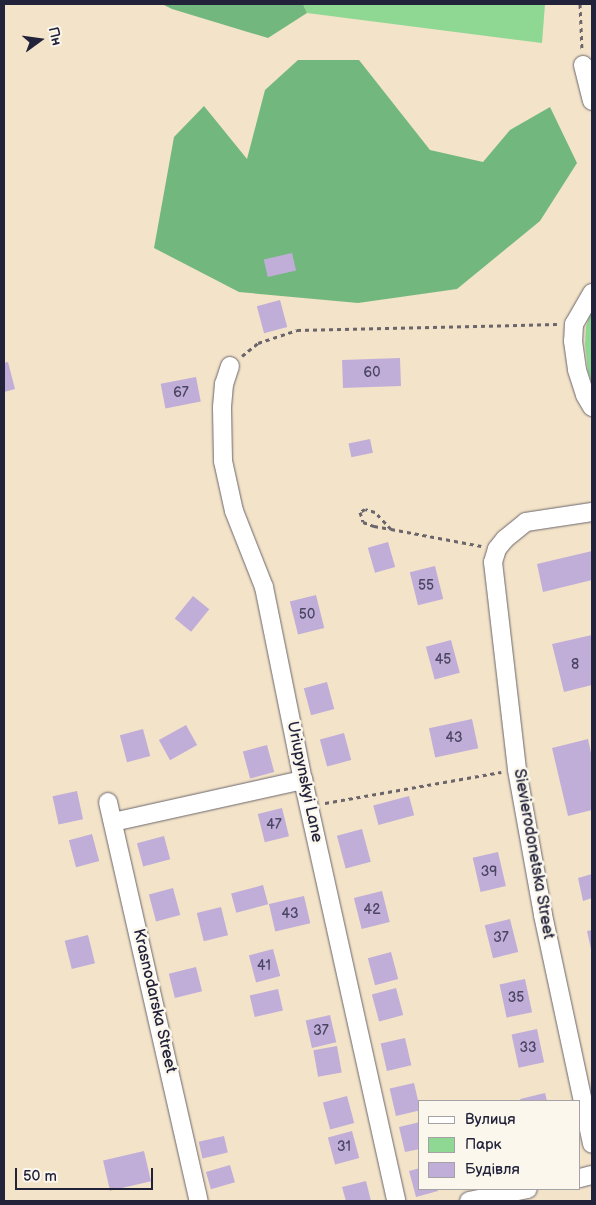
<!DOCTYPE html>
<html>
<head>
<meta charset="utf-8">
<style>
	body { margin:0 }
	#map { position:relative; width:596px; height:1205px; overflow:hidden; background:#f3e3c8; font-family:"Balsamiq Sans",sans-serif }
	div>[style] { position:absolute }
	.green>* { inset:0; background:#8ed894 }
	.forest>* { inset:0; background:#72b87e }
	.building>* { inset:0; background:#c0aed9; transform-origin:0 0 }
	.path>* { height:3px; margin-top:-1.5px; transform-origin:0; background:repeating-linear-gradient(90deg,#6b666c 0 4px,transparent 0 8px) }
	.roads { filter:drop-shadow(0 0 1px #6b666c) drop-shadow(0 0 1px #6b666c) }
	.minor>* { height:18px; margin:-9px; padding:0 9px; transform-origin:9px; border-radius:9px; background:#fff }
	span { translate:-50% -50%; white-space:nowrap; text-align:center; line-height:1.15; -webkit-text-stroke:5px #fbf7ec; paint-order:stroke }
	.number-label { font-size:14px; color:#4a4562 }
	.number-label span { -webkit-text-stroke-width:0 }
	.street-label { font-size:16px; color:#22223b }
	.frame { position:absolute; inset:0; border:5px solid #22223b; pointer-events:none }
	.legend { position:absolute; left:418px; top:1100px; width:162px; height:90px; box-sizing:border-box; background:#fbf7ec; border:1px solid #a4a2a5; margin:0; padding:6px 9px; list-style:none; font-size:15px; color:#22223b }
	.legend li { display:flex; align-items:center; gap:10px; height:25px }
	.legend b { width:25px; border:1px solid #a4a2a5 }
	.north { position:absolute; left:15px; top:15px; width:50px; height:50px; -webkit-text-stroke:4px #fbf7ec; paint-order:stroke; rotate:76deg; font-size:14px; font-weight:700; line-height:20px; text-align:center; color:#22223b }
	.north::after { content:''; display:block; margin:auto; width:18px; height:22px; background:#22223b; clip-path:polygon(50% 0,100% 100%,50% 72%,0 100%) }
	.scale { position:absolute; left:15px; top:1168px; width:138px; height:22px; box-sizing:border-box; border:2px solid #22223b; border-top:0; padding-left:6px; font-size:15px; line-height:18px; white-space:nowrap; color:#22223b; -webkit-text-stroke:4px #fbf7ec; paint-order:stroke }
</style>
</head>
<body>
<div id="map">
	<div class="green">
		<div style="clip-path:polygon(303px 4px,545px 4px,542px 43px,307px 13px)"></div>
		<div style="clip-path:polygon(592px 308px,592px 384px,588px 371px,585px 344px,586px 327px)"></div>
	</div>
	<div class="forest">
		<div style="clip-path:polygon(162px 4px,303px 4px,307px 13px,268px 38px,172px 9px)"></div>
		<div style="clip-path:polygon(298px 60px,359px 60px,430px 150px,483px 162px,510px 130px,550px 107px,577px 163px,540px 221px,457px 289px,358px 303px,239px 292px,154px 248px,174px 137px,204px 106px,247px 159px,265px 90px)"></div>
	</div>
	<div class="building">
		<div style="left:292px;top:253px;width:18px;height:29px;rotate:77deg"></div>
		<div style="left:280px;top:300px;width:28px;height:24px;rotate:75deg"></div>
		<div style="left:400px;top:358px;width:28px;height:58px;rotate:88deg"></div>
		<div style="clip-path:polygon(8px 362px,15px 389px,4px 392px,4px 363px)"></div>
		<div style="left:196px;top:377px;width:25px;height:36px;rotate:79deg"></div>
		<div style="left:370px;top:439px;width:14px;height:22px;rotate:78deg"></div>
		<div style="left:388px;top:542px;width:26px;height:21px;rotate:74deg"></div>
		<div style="clip-path:polygon(592px 551px,592px 580px,543px 592px,537px 564px)"></div>
		<div style="left:435px;top:566px;width:34px;height:26px;rotate:76deg"></div>
		<div style="left:316px;top:595px;width:34px;height:27px;rotate:76deg"></div>
		<div style="left:193px;top:596px;width:21px;height:29px;rotate:39deg"></div>
		<div style="clip-path:polygon(592px 635px,592px 685px,564px 692px,552px 644px)"></div>
		<div style="left:451px;top:640px;width:34px;height:26px;rotate:75deg"></div>
		<div style="left:327px;top:682px;width:28px;height:24px;rotate:75deg"></div>
		<div style="left:472px;top:719px;width:30px;height:44px;rotate:78deg"></div>
		<div style="left:186px;top:725px;width:23px;height:31px;rotate:61deg"></div>
		<div style="left:143px;top:729px;width:28px;height:24px;rotate:75deg"></div>
		<div style="left:344px;top:733px;width:28px;height:25px;rotate:75deg"></div>
		<div style="clip-path:polygon(588px 739px,592px 758px,592px 810px,568px 816px,552px 748px)"></div>
		<div style="left:267px;top:745px;width:28px;height:25px;rotate:75deg"></div>
		<div style="left:77px;top:791px;width:29px;height:25px;rotate:78deg"></div>
		<div style="left:409px;top:796px;width:20px;height:37px;rotate:75deg"></div>
		<div style="left:282px;top:808px;width:29px;height:25px;rotate:76deg"></div>
		<div style="left:362px;top:829px;width:34px;height:26px;rotate:75deg"></div>
		<div style="left:92px;top:834px;width:28px;height:24px;rotate:75deg"></div>
		<div style="left:164px;top:836px;width:24px;height:28px;rotate:75deg"></div>
		<div style="left:498px;top:852px;width:35px;height:26px;rotate:77deg"></div>
		<div style="clip-path:polygon(592px 874px,592px 898px,583px 901px,578px 878px)"></div>
		<div style="left:263px;top:885px;width:20px;height:33px;rotate:75deg"></div>
		<div style="left:173px;top:888px;width:28px;height:25px;rotate:75deg"></div>
		<div style="left:382px;top:891px;width:32px;height:29px;rotate:76deg"></div>
		<div style="left:304px;top:896px;width:28px;height:36px;rotate:77deg"></div>
		<div style="left:221px;top:907px;width:29px;height:25px;rotate:76deg"></div>
		<div style="left:510px;top:919px;width:34px;height:26px;rotate:76deg"></div>
		<div style="clip-path:polygon(592px 930px,592px 949px,591px 949px,587px 931px)"></div>
		<div style="left:88px;top:935px;width:29px;height:24px;rotate:76deg"></div>
		<div style="left:273px;top:949px;width:28px;height:25px;rotate:75deg"></div>
		<div style="left:391px;top:952px;width:28px;height:24px;rotate:75deg"></div>
		<div style="left:196px;top:967px;width:25px;height:28px;rotate:76deg"></div>
		<div style="left:525px;top:979px;width:34px;height:26px;rotate:78deg"></div>
		<div style="left:396px;top:988px;width:28px;height:25px;rotate:75deg"></div>
		<div style="left:278px;top:989px;width:22px;height:29px;rotate:77deg"></div>
		<div style="left:330px;top:1015px;width:28px;height:25px;rotate:77deg"></div>
		<div style="left:537px;top:1029px;width:34px;height:26px;rotate:78deg"></div>
		<div style="left:405px;top:1038px;width:28px;height:25px;rotate:77deg"></div>
		<div style="left:337px;top:1046px;width:27px;height:24px;rotate:80deg"></div>
		<div style="left:414px;top:1083px;width:28px;height:25px;rotate:77deg"></div>
		<div style="clip-path:polygon(545px 1093px,547px 1101px,521px 1101px,520px 1099px)"></div>
		<div style="left:347px;top:1096px;width:28px;height:25px;rotate:75deg"></div>
		<div style="clip-path:polygon(420px 1122px,420px 1149px,405px 1152px,399px 1127px)"></div>
		<div style="left:352px;top:1131px;width:28px;height:25px;rotate:75deg"></div>
		<div style="left:224px;top:1136px;width:17px;height:26px;rotate:77deg"></div>
		<div style="left:144px;top:1151px;width:31px;height:42px;rotate:77deg"></div>
		<div style="left:230px;top:1165px;width:18px;height:25px;rotate:74deg"></div>
		<div style="clip-path:polygon(420px 1168px,420px 1189px,437px 1189px,438px 1191px,416px 1197px,409px 1171px)"></div>
		<div style="clip-path:polygon(366px 1181px,371px 1201px,346px 1201px,342px 1187px)"></div>
	</div>
	<div class="path">
		<div style="left:580px;top:4px;width:46px;rotate:87.5deg"></div>
		<div style="left:242px;top:356px;width:21px;rotate:-39deg"></div>
		<div style="left:258px;top:343px;width:41px;rotate:-18.4deg"></div>
		<div style="left:297px;top:330px;width:260px;rotate:-1.3deg"></div>
		<div style="left:391px;top:529px;width:23px;rotate:-133deg"></div>
		<div style="left:375px;top:512px;width:10px;rotate:-163deg"></div>
		<div style="left:365px;top:509px;width:6px;rotate:149deg"></div>
		<div style="left:360px;top:512px;width:10px;rotate:73deg"></div>
		<div style="left:363px;top:522px;width:12px;rotate:20deg"></div>
		<div style="left:374px;top:526px;width:17px;rotate:10deg"></div>
		<div style="left:391px;top:529px;width:92px;rotate:10.7deg"></div>
		<div style="left:325px;top:803px;width:179px;rotate:-10deg"></div>
	</div>
	<div class="roads">
		<div class="minor">
			<div style="left:583px;top:65px;width:37px;rotate:76deg"></div>
			<div style="left:592px;top:293px;width:36px;rotate:120deg"></div>
			<div style="left:574px;top:324px;width:17px;rotate:93deg"></div>
			<div style="left:573px;top:341px;width:29px;rotate:82deg"></div>
			<div style="left:577px;top:370px;width:26px;rotate:72deg"></div>
			<div style="left:585px;top:395px;width:14px;rotate:60deg"></div>
			<div style="left:230px;top:366px;width:19px;rotate:108deg"></div>
			<div style="left:224px;top:384px;width:24px;rotate:95deg"></div>
			<div style="left:222px;top:408px;width:53px;rotate:88.9deg"></div>
			<div style="left:223px;top:461px;width:51px;rotate:77.6deg"></div>
			<div style="left:234px;top:511px;width:82px;rotate:68.5deg"></div>
			<div style="left:264px;top:587px;width:197px;rotate:78.6deg"></div>
			<div style="left:303px;top:780px;width:431px;rotate:77.5deg"></div>
			<div style="left:592px;top:512px;width:67px;rotate:171.4deg"></div>
			<div style="left:526px;top:522px;width:27px;rotate:141deg"></div>
			<div style="left:505px;top:539px;width:13px;rotate:129deg"></div>
			<div style="left:497px;top:549px;width:14px;rotate:107deg"></div>
			<div style="left:493px;top:562px;width:209px;rotate:83.4deg"></div>
			<div style="left:517px;top:770px;width:147px;rotate:79.8deg"></div>
			<div style="left:543px;top:915px;width:234px;rotate:77.9deg"></div>
			<div style="left:108px;top:802px;width:409px;rotate:77.2deg"></div>
			<div style="left:113px;top:822px;width:195px;rotate:-12.5deg"></div>
			<div style="left:580px;top:1178px;width:12px;rotate:-14deg"></div>
			<div style="left:469px;top:1201px;width:60px;rotate:-11.5deg"></div>
		</div>
	</div>
	<div class="number-label">
		<span style="left:372px;top:373px">60</span>
		<span style="left:181px;top:393px">67</span>
		<span style="left:426px;top:586px">55</span>
		<span style="left:307px;top:615px">50</span>
		<span style="left:443px;top:660px">45</span>
		<span style="left:575px;top:665px">8</span>
		<span style="left:454px;top:738px">43</span>
		<span style="left:274px;top:825px">47</span>
		<span style="left:489px;top:872px">39</span>
		<span style="left:372px;top:910px">42</span>
		<span style="left:290px;top:914px">43</span>
		<span style="left:501px;top:938px">37</span>
		<span style="left:264px;top:966px">41</span>
		<span style="left:516px;top:998px">35</span>
		<span style="left:321px;top:1031px">37</span>
		<span style="left:528px;top:1048px">33</span>
		<span style="left:344px;top:1147px">31</span>
	</div>
	<div class="street-label">
		<span style="left:304px;top:782px;rotate:78deg">Uriupynskyi Lane</span>
		<span style="left:533px;top:854px;rotate:80deg">Sievierodonetska Street</span>
		<span style="left:154px;top:1001px;rotate:77deg">Krasnodarska Street</span>
	</div>
	<div class="frame"></div>
	<ul class="legend">
	<li><b style="height:6px;background:#fff"></b>Вулиця</li>
	<li><b style="height:14px;background:#8ed894"></b>Парк</li>
	<li><b style="height:14px;background:#c0aed9"></b>Будівля</li>
	</ul>
	<div class="north">Пн</div>
	<div class="scale">50 m</div>
</div>
</body>
</html>
